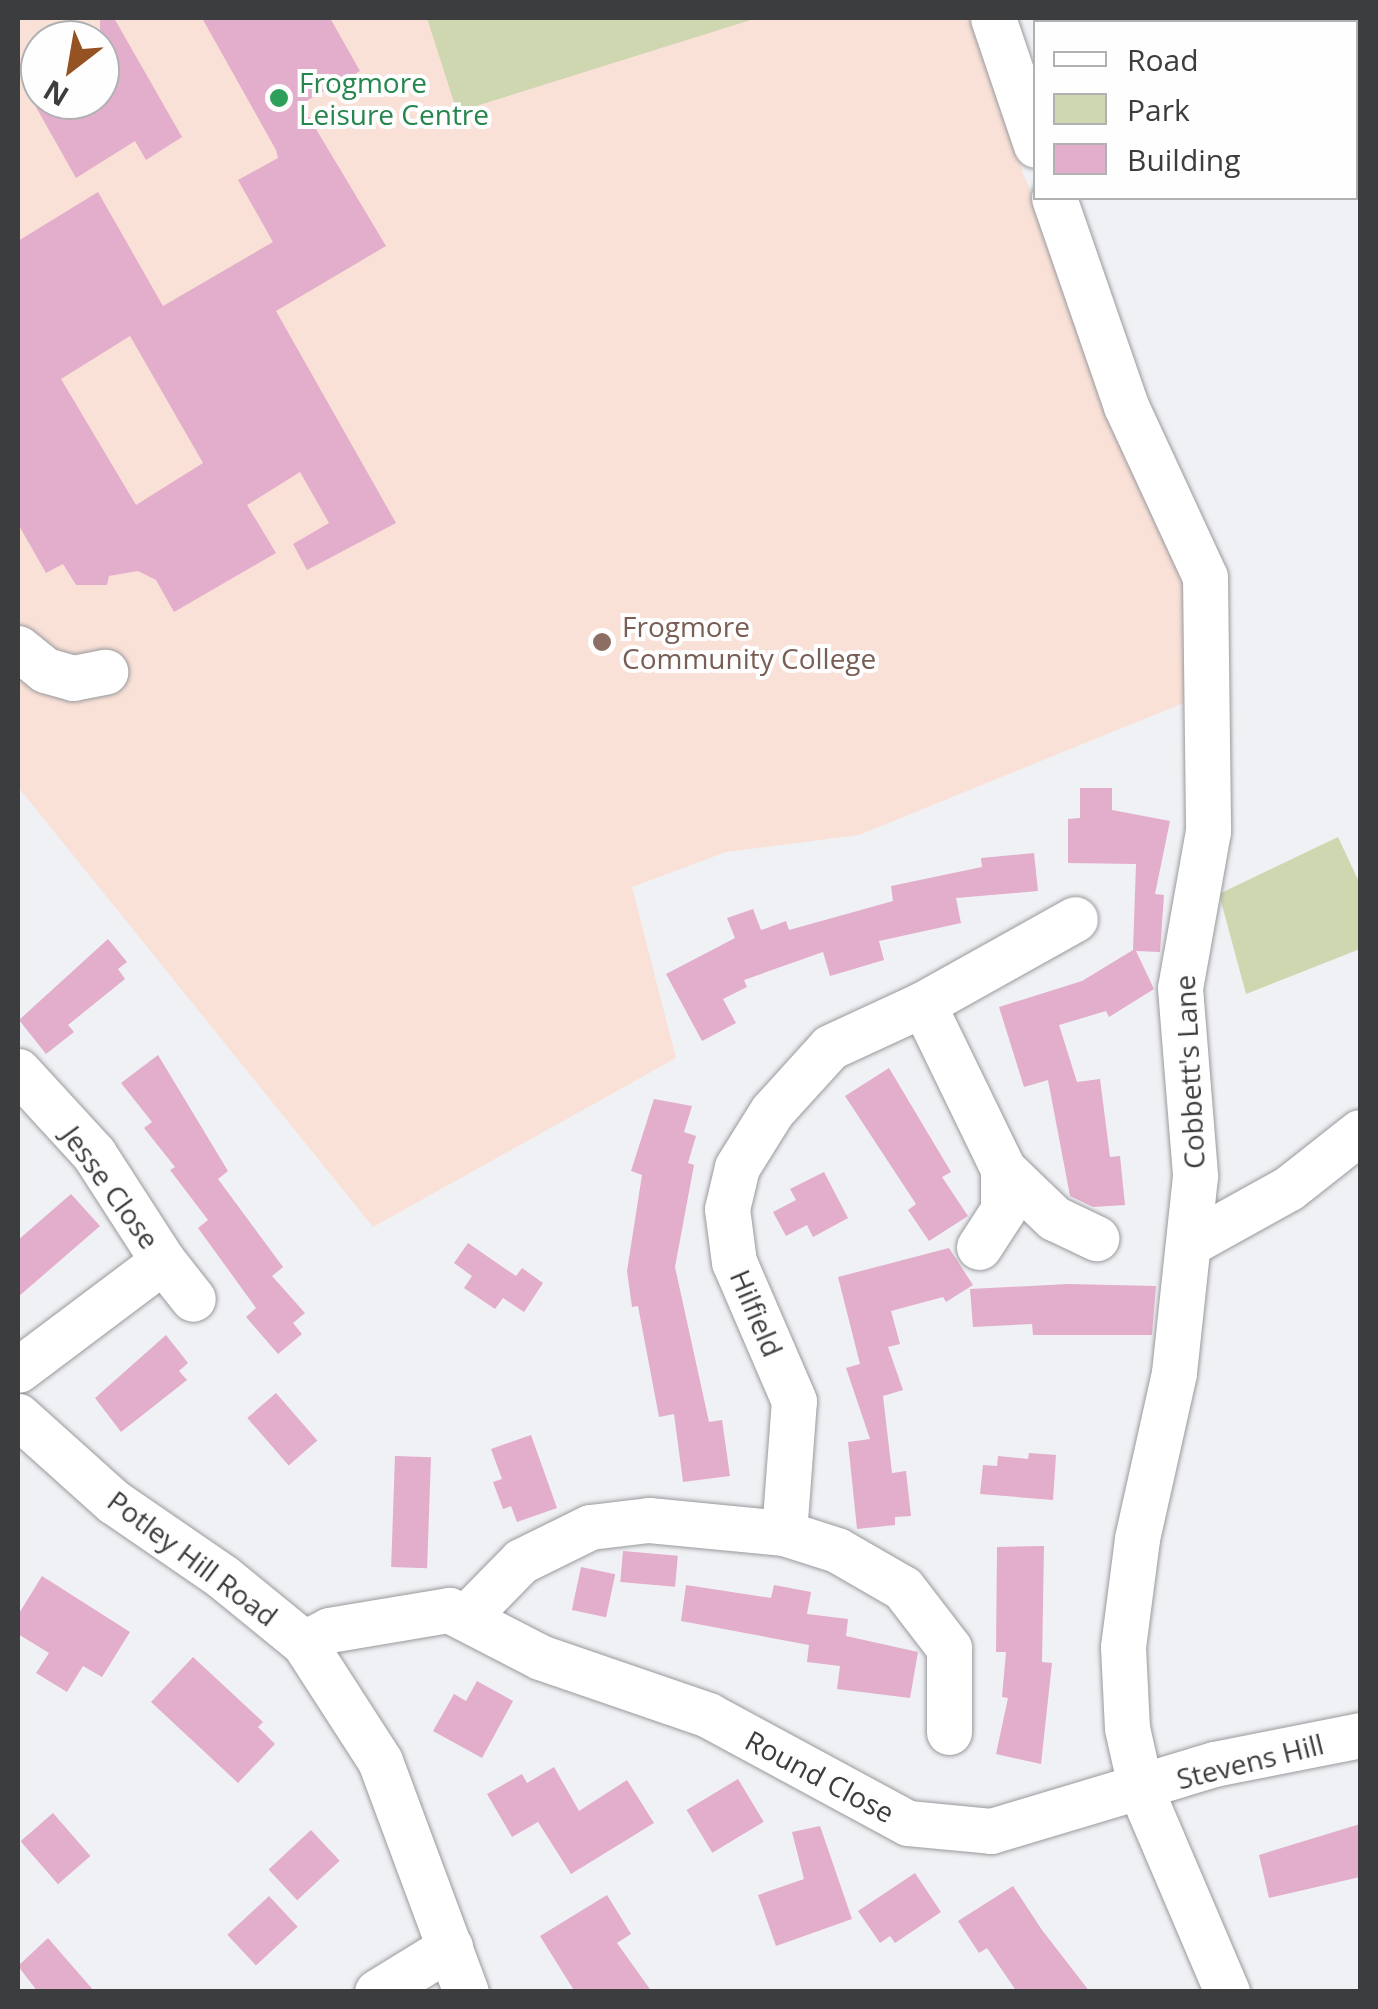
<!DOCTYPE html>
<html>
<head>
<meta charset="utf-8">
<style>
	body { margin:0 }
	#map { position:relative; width:1378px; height:2009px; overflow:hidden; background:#f0f1f4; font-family:"Open Sans",sans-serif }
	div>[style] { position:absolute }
	.education>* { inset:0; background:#fae1d7 }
	.green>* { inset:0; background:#cfd7b1 }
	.building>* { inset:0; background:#e2aecb; transform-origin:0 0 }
	.roads { filter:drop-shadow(0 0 2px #999a9d) drop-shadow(0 0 2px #999a9d) }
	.minor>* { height:45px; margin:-22.5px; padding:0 22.5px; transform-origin:22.5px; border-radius:22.5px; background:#fff }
	.dots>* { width:28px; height:28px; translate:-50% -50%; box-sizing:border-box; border:5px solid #fefeff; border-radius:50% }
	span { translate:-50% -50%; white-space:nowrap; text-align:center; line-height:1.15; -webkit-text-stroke:8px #fefeff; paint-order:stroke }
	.leisure-label { font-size:28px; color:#27864d }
	.left { translate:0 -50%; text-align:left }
	.education-label { font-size:28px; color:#785e54 }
	.street-label { font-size:28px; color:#3c3d3e }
	.frame { position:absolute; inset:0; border:20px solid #3c3d3e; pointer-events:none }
	.legend { position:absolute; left:1033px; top:20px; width:325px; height:180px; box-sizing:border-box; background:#fefeff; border:2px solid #b0b1b2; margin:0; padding:12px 18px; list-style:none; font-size:30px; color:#3c3d3e }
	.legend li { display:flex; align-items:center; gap:20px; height:50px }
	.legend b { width:50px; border:2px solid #b0b1b2 }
	.north { position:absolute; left:20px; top:20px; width:100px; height:100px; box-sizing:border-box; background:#fefeff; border:2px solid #b0b1b2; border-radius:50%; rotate:211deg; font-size:28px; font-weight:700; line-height:40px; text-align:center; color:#3c3d3e }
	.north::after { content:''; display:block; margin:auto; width:35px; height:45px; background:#955223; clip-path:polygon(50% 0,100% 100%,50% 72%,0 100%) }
</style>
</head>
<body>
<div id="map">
	<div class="education">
		<div style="clip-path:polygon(evenodd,18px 18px,974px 18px,1023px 173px,1187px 581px,1186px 702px,859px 835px,726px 852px,632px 887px,676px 1058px,373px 1227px,18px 787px,18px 18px,40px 40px,100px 40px,100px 100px,40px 100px,40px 40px)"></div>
	</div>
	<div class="green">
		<div style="clip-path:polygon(427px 18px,757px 18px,457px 112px)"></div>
		<div style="clip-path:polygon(1338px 837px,1360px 884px,1360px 949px,1246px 994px,1219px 894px)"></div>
	</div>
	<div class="building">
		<div style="clip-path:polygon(100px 18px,114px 18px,182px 137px,146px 160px,135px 141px,76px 178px,32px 100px,100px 100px)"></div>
		<div style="clip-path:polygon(evenodd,202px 18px,330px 18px,360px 71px,301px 104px,386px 246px,276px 311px,396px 523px,307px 570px,293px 544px,329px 523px,300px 472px,247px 505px,276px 553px,174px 612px,156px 580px,138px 571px,109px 576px,107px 585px,76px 585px,63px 564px,46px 573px,18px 524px,18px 241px,98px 192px,163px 306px,273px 242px,238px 180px,278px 158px,276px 150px,202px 18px,130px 336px,203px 463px,136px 505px,61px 379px,130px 336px)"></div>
		<div style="clip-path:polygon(1080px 788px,1112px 788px,1112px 810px,1170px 821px,1155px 894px,1164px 895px,1160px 952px,1136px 951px,1154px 989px,1109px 1017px,1106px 1011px,1059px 1025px,1077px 1082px,1100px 1079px,1110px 1157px,1120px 1156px,1125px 1205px,1093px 1207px,1070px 1196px,1048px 1080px,1024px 1087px,999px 1007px,1082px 981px,1133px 950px,1136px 864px,1068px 863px,1068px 819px,1080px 818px)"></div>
		<div style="clip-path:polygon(1034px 853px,1038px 891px,956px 898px,961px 923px,879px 941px,884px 960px,830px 976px,823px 952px,744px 980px,747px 987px,723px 999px,736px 1023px,702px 1041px,666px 974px,735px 938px,727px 918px,753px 909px,761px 930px,786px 921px,789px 930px,893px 901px,891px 886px,982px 867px,981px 858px)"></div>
		<div style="clip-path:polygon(108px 939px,127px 962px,118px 969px,125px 979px,68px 1025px,74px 1032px,46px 1054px,19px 1020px)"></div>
		<div style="clip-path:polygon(158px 1055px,228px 1171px,218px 1179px,283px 1267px,272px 1276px,305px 1313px,293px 1323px,302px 1334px,278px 1354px,246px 1317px,256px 1308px,198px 1228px,208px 1220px,170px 1170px,175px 1167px,144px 1128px,152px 1122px,121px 1083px)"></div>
		<div style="clip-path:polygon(889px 1068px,951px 1172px,942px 1177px,968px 1216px,929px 1241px,908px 1210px,916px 1204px,845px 1096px)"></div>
		<div style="clip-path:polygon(654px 1099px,692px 1106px,684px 1132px,696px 1136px,688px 1163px,694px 1165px,675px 1267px,709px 1422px,722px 1420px,730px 1476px,683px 1482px,674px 1414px,659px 1417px,638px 1306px,632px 1307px,627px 1271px,642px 1175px,631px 1171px)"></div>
		<div style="clip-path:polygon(824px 1172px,848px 1218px,813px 1237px,807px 1225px,786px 1236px,773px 1212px,796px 1200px,790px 1189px)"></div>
		<div style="clip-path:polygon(71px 1194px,100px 1226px,18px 1297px,18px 1240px)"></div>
		<div style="clip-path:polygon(468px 1243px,516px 1276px,522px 1268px,543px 1283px,524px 1312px,503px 1298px,495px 1309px,464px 1288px,472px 1276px,454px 1263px)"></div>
		<div style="clip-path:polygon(949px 1248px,973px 1285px,946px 1302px,943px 1297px,891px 1311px,900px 1344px,888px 1347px,903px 1390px,883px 1396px,892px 1473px,906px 1471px,911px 1516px,895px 1517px,895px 1525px,857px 1529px,848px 1442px,870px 1439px,846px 1368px,860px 1364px,838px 1277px)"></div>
		<div style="clip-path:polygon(1068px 1284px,1156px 1286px,1152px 1335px,1033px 1335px,1032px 1324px,973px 1327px,970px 1289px)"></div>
		<div style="clip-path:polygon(166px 1335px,188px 1363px,179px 1371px,187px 1380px,121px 1432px,95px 1398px)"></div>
		<div style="left:276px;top:1393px;width:63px;height:38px;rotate:49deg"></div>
		<div style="clip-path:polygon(531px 1435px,557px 1508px,517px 1522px,511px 1506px,503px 1509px,493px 1482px,502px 1479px,491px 1449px)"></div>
		<div style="clip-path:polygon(1029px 1453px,1056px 1455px,1053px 1500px,980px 1494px,983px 1465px,997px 1466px,998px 1456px,1028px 1459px)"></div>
		<div style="left:395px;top:1456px;width:36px;height:111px;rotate:2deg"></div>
		<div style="clip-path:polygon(1044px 1546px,1042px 1662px,1052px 1663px,1041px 1764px,996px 1754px,1008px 1698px,1002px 1697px,1006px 1652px,996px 1652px,997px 1547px)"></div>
		<div style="left:623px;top:1551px;width:55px;height:31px;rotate:5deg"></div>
		<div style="left:581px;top:1567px;width:35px;height:44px;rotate:12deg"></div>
		<div style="clip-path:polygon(42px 1576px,130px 1632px,102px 1677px,83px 1666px,67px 1692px,36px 1673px,49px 1653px,18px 1634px,18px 1615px)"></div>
		<div style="clip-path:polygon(686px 1585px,771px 1598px,774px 1585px,811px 1592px,807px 1614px,848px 1619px,846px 1636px,918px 1652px,910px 1698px,837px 1689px,840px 1666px,807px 1662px,809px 1645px,681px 1621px)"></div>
		<div style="clip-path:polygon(193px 1657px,263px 1722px,258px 1727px,275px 1744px,238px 1783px,151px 1702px)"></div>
		<div style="clip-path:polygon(477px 1681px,513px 1701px,482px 1758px,433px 1731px,454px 1694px,466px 1701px)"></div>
		<div style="clip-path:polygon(554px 1767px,579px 1811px,627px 1780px,654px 1823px,571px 1874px,538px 1822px,512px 1837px,487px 1794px,522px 1774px,527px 1783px)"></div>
		<div style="left:738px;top:1779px;width:50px;height:60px;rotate:59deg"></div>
		<div style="left:53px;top:1813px;width:57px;height:43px;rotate:49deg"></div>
		<div style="clip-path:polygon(1360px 1824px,1360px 1877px,1269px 1898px,1259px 1855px)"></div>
		<div style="clip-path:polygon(820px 1826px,852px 1919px,776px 1946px,758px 1895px,804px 1879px,792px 1832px)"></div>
		<div style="left:311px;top:1830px;width:42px;height:58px;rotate:47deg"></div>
		<div style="clip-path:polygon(915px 1873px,941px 1912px,895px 1943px,890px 1936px,880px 1943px,858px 1911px)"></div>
		<div style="clip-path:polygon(1013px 1886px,1042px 1930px,1090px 1992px,1017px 1992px,987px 1948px,979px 1953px,958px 1921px)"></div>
		<div style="clip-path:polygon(607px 1895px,631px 1934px,617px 1943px,652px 1992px,575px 1992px,540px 1936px)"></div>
		<div style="left:269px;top:1896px;width:42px;height:57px;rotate:47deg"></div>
		<div style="clip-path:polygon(48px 1938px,67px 1960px,95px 1992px,38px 1992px,18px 1966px)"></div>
	</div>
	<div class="roads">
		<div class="minor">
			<div style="left:993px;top:18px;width:134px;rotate:71.3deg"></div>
			<div style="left:1054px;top:198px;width:220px;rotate:70.9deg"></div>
			<div style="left:1126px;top:406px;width:188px;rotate:65.2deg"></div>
			<div style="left:1205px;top:577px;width:254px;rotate:89.3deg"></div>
			<div style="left:1208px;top:831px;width:159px;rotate:100.1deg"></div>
			<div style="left:1180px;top:988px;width:189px;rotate:85.4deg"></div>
			<div style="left:1195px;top:1176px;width:198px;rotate:96.1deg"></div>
			<div style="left:1174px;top:1373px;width:170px;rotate:102.6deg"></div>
			<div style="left:1137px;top:1539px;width:109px;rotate:97.4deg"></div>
			<div style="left:1123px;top:1647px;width:81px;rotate:87.2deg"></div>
			<div style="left:1127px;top:1728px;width:64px;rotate:77.3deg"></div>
			<div style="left:1141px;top:1790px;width:220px;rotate:66.9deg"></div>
			<div style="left:18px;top:648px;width:35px;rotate:39deg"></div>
			<div style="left:45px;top:670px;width:29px;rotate:16deg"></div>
			<div style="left:73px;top:678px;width:33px;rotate:-11deg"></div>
			<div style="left:923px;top:1004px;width:174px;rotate:-29.2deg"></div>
			<div style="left:18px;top:1071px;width:113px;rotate:47.5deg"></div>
			<div style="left:94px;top:1154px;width:127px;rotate:57.2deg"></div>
			<div style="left:163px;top:1261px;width:181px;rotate:143.1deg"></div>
			<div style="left:1188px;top:1244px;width:115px;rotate:-29deg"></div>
			<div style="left:1289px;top:1188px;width:90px;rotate:-38.3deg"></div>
			<div style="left:979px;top:1247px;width:44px;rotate:-57deg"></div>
			<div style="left:1003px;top:1210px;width:41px;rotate:-90deg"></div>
			<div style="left:163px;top:1261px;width:48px;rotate:51.7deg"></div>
			<div style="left:18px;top:1416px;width:129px;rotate:41.9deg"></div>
			<div style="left:114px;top:1502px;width:132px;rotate:34.5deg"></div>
			<div style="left:223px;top:1577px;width:104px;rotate:39.2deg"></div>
			<div style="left:304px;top:1643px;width:140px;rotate:57.2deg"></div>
			<div style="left:380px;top:1761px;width:246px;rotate:69.6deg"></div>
			<div style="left:784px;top:1533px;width:132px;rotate:-85.7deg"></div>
			<div style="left:794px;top:1401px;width:151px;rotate:-113.3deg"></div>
			<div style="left:734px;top:1262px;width:53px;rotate:-97.5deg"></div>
			<div style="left:727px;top:1209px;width:43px;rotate:-76.6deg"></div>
			<div style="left:737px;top:1167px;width:66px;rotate:-58deg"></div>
			<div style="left:772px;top:1111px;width:86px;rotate:-47.8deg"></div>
			<div style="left:830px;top:1047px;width:102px;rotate:-24.8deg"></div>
			<div style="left:923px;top:1004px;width:183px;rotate:64.1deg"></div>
			<div style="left:1003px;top:1169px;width:71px;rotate:43.9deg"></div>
			<div style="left:1054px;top:1218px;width:47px;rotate:25.5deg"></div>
			<div style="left:467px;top:1616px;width:77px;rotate:-45.5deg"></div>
			<div style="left:521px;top:1561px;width:77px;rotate:-26.2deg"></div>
			<div style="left:590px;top:1527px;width:59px;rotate:-6.8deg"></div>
			<div style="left:649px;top:1520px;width:136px;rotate:5.5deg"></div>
			<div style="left:784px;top:1533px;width:56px;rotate:17.8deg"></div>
			<div style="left:837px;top:1550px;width:76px;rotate:29.9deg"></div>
			<div style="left:903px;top:1588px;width:76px;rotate:52.5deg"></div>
			<div style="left:949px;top:1648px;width:84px;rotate:90deg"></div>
			<div style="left:304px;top:1643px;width:28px;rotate:-27deg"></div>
			<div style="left:329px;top:1630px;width:122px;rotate:-9.5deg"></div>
			<div style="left:449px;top:1610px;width:102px;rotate:27.3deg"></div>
			<div style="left:540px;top:1657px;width:178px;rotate:19deg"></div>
			<div style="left:708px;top:1715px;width:227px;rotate:28.4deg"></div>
			<div style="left:908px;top:1823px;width:83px;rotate:5.5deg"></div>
			<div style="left:991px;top:1831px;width:233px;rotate:-16.7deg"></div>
			<div style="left:1214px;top:1764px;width:149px;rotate:-11.2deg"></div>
			<div style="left:377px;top:1992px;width:86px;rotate:-31.7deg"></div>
		</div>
	</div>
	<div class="dots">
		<div style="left:279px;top:98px;background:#2e9e5b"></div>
		<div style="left:602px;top:642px;background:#8d6e63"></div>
	</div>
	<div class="leisure-label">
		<span class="left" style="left:299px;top:98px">Frogmore<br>Leisure Centre</span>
	</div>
	<div class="education-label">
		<span class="left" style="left:622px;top:642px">Frogmore<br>Community College</span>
	</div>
	<div class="street-label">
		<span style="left:1189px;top:1072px;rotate:-93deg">Cobbett's Lane</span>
		<span style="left:111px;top:1187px;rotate:54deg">Jesse Close</span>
		<span style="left:757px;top:1313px;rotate:67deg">Hilfield</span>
		<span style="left:193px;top:1558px;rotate:37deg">Potley Hill Road</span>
		<span style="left:1250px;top:1761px;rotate:-14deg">Stevens Hill</span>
		<span style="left:820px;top:1776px;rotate:28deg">Round Close</span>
	</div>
	<div class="frame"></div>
	<ul class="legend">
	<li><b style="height:12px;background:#fff"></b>Road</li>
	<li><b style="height:28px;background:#cfd7b1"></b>Park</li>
	<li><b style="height:28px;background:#e2aecb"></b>Building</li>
	</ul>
	<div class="north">N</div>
</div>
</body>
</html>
